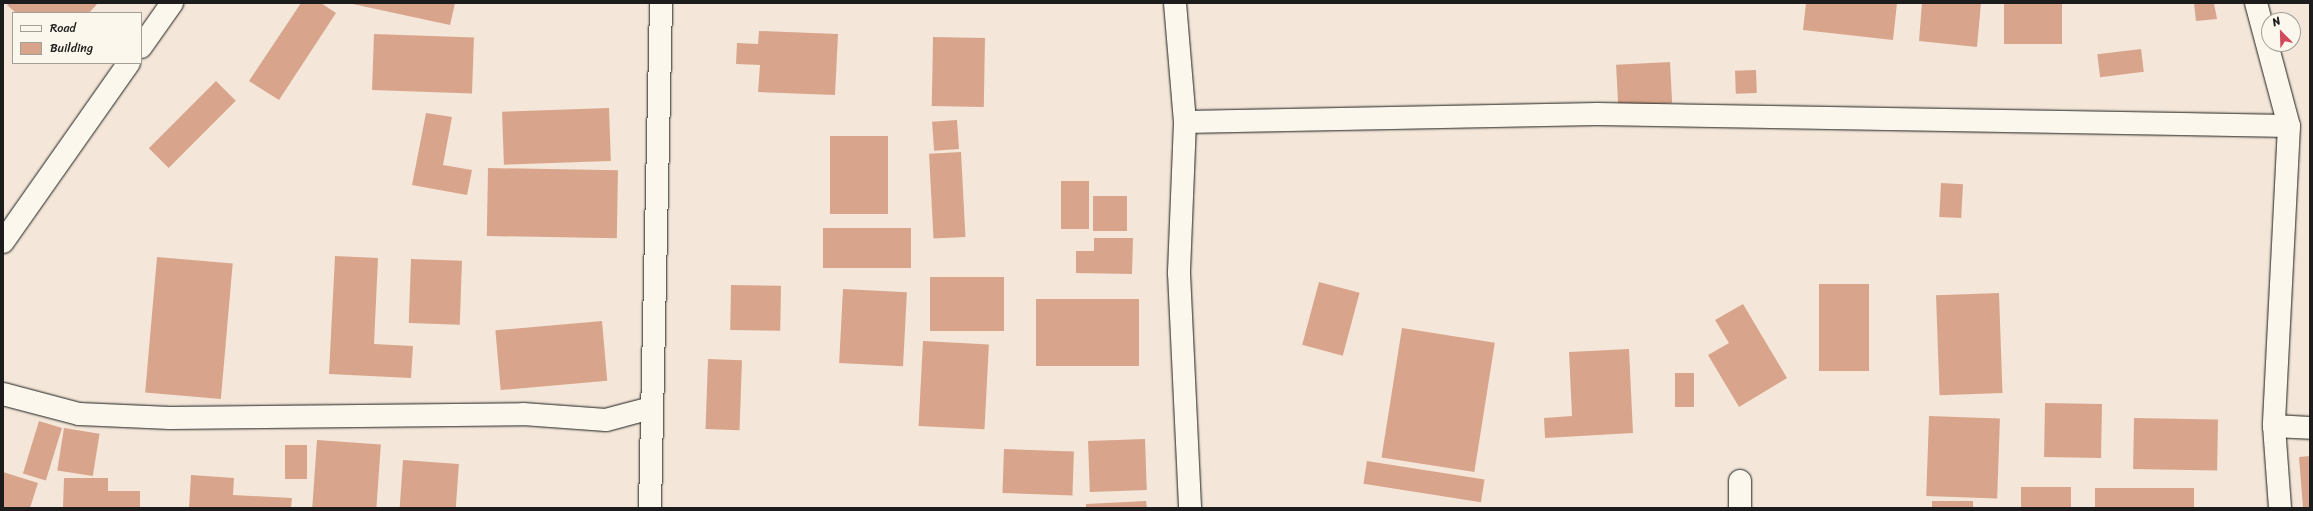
<!DOCTYPE html>
<html>
<head>
<meta charset="utf-8">
<style>
	body { margin:0 }
	#map { position:relative; width:2313px; height:511px; overflow:hidden; background:#f4e7d9; font-family:Sriracha,sans-serif }
	div>[style] { position:absolute }
	.building>* { inset:0; background:#d8a58c; transform-origin:0 0 }
	.roads { filter:drop-shadow(0 0 1px #1c1c1c) drop-shadow(0 0 1px #1c1c1c) }
	.street>* { height:22px; margin:-11px; padding:0 11px; transform-origin:11px; border-radius:11px; background:#fbf7ec }
	span { translate:-50% -50%; white-space:nowrap; text-align:center; line-height:1.15; -webkit-text-stroke:3px #fbf7ec; paint-order:stroke }
	.frame { position:absolute; inset:0; border:4px solid #1c1c1c; pointer-events:none }
	.legend { position:absolute; left:12px; top:12px; width:130px; height:52px; box-sizing:border-box; background:#fbf7ec; border:1px solid #a29f99; margin:0; padding:5px 7px; list-style:none; font-size:12px; color:#1c1c1c }
	.legend li { display:flex; align-items:center; gap:8px; height:20px }
	.legend b { width:20px; border:1px solid #a29f99 }
	.north { position:absolute; left:2261px; top:12px; width:40px; height:40px; box-sizing:border-box; background:#fbf7ec; border:1px solid #a29f99; border-radius:50%; rotate:337deg; font-size:11px; font-weight:700; line-height:16px; text-align:center; color:#1c1c1c }
	.north::after { content:''; display:block; margin:auto; width:14px; height:18px; background:#d1495b; clip-path:polygon(50% 0,100% 100%,50% 72%,0 100%) }
</style>
</head>
<body>
<div id="map">
	<div class="building">
		<div style="clip-path:polygon(9px 3px,98px 3px,89px 13px,16px 13px,7px 5px)"></div>
		<div style="clip-path:polygon(301px 3px,321px 3px,336px 13px,279px 100px,249px 81px)"></div>
		<div style="clip-path:polygon(348px 3px,455px 3px,450px 25px)"></div>
		<div style="clip-path:polygon(1806px 3px,1897px 3px,1893px 40px,1803px 30px)"></div>
		<div style="clip-path:polygon(1922px 3px,1981px 3px,1977px 47px,1919px 41px)"></div>
		<div style="left:2004px;top:3px;width:58px;height:41px"></div>
		<div style="clip-path:polygon(2194px 3px,2214px 3px,2217px 19px,2196px 21px)"></div>
		<div style="clip-path:polygon(759px 31px,838px 34px,835px 95px,758px 92px,760px 65px,736px 64px,737px 43px,758px 44px)"></div>
		<div style="left:374px;top:34px;width:100px;height:56px;rotate:2deg"></div>
		<div style="left:933px;top:37px;width:52px;height:69px;rotate:1deg"></div>
		<div style="left:2141px;top:49px;width:23px;height:44px;rotate:83deg"></div>
		<div style="left:1670px;top:62px;width:41px;height:54px;rotate:87deg"></div>
		<div style="left:1756px;top:70px;width:23px;height:21px;rotate:88deg"></div>
		<div style="left:216px;top:81px;width:28px;height:95px;rotate:45deg"></div>
		<div style="left:609px;top:108px;width:53px;height:107px;rotate:88deg"></div>
		<div style="clip-path:polygon(426px 113px,452px 117px,443px 165px,472px 170px,467px 195px,412px 185px)"></div>
		<div style="left:957px;top:120px;width:29px;height:25px;rotate:86deg"></div>
		<div style="left:830px;top:136px;width:58px;height:78px"></div>
		<div style="left:961px;top:152px;width:85px;height:32px;rotate:87deg"></div>
		<div style="left:488px;top:168px;width:130px;height:68px;rotate:1deg"></div>
		<div style="left:1061px;top:181px;width:28px;height:48px"></div>
		<div style="left:1941px;top:183px;width:22px;height:34px;rotate:3deg"></div>
		<div style="left:1093px;top:196px;width:34px;height:35px"></div>
		<div style="left:911px;top:228px;width:40px;height:88px;rotate:90deg"></div>
		<div style="clip-path:polygon(1094px 238px,1133px 238px,1132px 274px,1076px 273px,1076px 251px,1094px 251px)"></div>
		<div style="clip-path:polygon(335px 256px,378px 258px,374px 344px,413px 346px,411px 378px,329px 374px)"></div>
		<div style="left:157px;top:257px;width:76px;height:136px;rotate:5deg"></div>
		<div style="left:411px;top:259px;width:51px;height:64px;rotate:2deg"></div>
		<div style="left:930px;top:277px;width:74px;height:54px"></div>
		<div style="left:1319px;top:282px;width:42px;height:65px;rotate:15deg"></div>
		<div style="left:1819px;top:284px;width:50px;height:87px"></div>
		<div style="left:731px;top:285px;width:50px;height:45px;rotate:1deg"></div>
		<div style="left:843px;top:289px;width:64px;height:74px;rotate:3deg"></div>
		<div style="left:1999px;top:293px;width:100px;height:63px;rotate:88deg"></div>
		<div style="left:1139px;top:299px;width:67px;height:103px;rotate:90deg"></div>
		<div style="clip-path:polygon(1743px 304px,1787px 378px,1739px 407px,1708px 355px,1729px 343px,1715px 320px)"></div>
		<div style="left:602px;top:321px;width:60px;height:107px;rotate:85deg"></div>
		<div style="left:1402px;top:328px;width:94px;height:131px;rotate:9deg"></div>
		<div style="left:923px;top:341px;width:66px;height:85px;rotate:3deg"></div>
		<div style="clip-path:polygon(1629px 349px,1633px 433px,1545px 438px,1544px 418px,1572px 416px,1569px 352px)"></div>
		<div style="left:708px;top:359px;width:34px;height:70px;rotate:2deg"></div>
		<div style="left:1675px;top:373px;width:19px;height:34px"></div>
		<div style="left:2045px;top:403px;width:57px;height:54px;rotate:1deg"></div>
		<div style="left:1929px;top:416px;width:71px;height:80px;rotate:2deg"></div>
		<div style="left:2134px;top:418px;width:84px;height:51px;rotate:1deg"></div>
		<div style="left:39px;top:421px;width:24px;height:55px;rotate:17deg"></div>
		<div style="left:64px;top:428px;width:36px;height:43px;rotate:9deg"></div>
		<div style="left:1145px;top:439px;width:51px;height:57px;rotate:88deg"></div>
		<div style="left:317px;top:440px;width:64px;height:68px;rotate:4deg"></div>
		<div style="left:285px;top:445px;width:22px;height:34px"></div>
		<div style="left:1004px;top:449px;width:70px;height:44px;rotate:2deg"></div>
		<div style="clip-path:polygon(2310px 456px,2310px 508px,2303px 508px,2299px 457px)"></div>
		<div style="left:403px;top:460px;width:56px;height:48px;rotate:4deg"></div>
		<div style="left:1367px;top:461px;width:119px;height:23px;rotate:9deg"></div>
		<div style="clip-path:polygon(3px 472px,38px 483px,30px 508px,3px 508px)"></div>
		<div style="clip-path:polygon(191px 475px,234px 478px,233px 495px,292px 498px,291px 508px,189px 508px)"></div>
		<div style="clip-path:polygon(64px 478px,108px 478px,108px 491px,140px 491px,140px 508px,63px 508px)"></div>
		<div style="left:2071px;top:487px;width:21px;height:50px;rotate:90deg"></div>
		<div style="left:2095px;top:488px;width:99px;height:20px"></div>
		<div style="clip-path:polygon(1146px 501px,1147px 508px,1086px 508px,1086px 504px)"></div>
		<div style="left:1932px;top:501px;width:41px;height:7px"></div>
	</div>
	<div class="roads">
		<div class="street">
			<div style="left:1175px;top:3px;width:119px;rotate:85.2deg"></div>
			<div style="left:1185px;top:122px;width:151px;rotate:92.3deg"></div>
			<div style="left:1179px;top:273px;width:235px;rotate:87.3deg"></div>
			<div style="left:2256px;top:3px;width:127px;rotate:75deg"></div>
			<div style="left:2289px;top:126px;width:300px;rotate:92.9deg"></div>
			<div style="left:2274px;top:426px;width:82px;rotate:85.8deg"></div>
			<div style="left:141px;top:47px;width:54px;rotate:-54.8deg"></div>
			<div style="left:1185px;top:122px;width:412px;rotate:-1.1deg"></div>
			<div style="left:1597px;top:114px;width:692px;rotate:0.99deg"></div>
			<div style="left:3px;top:242px;width:219px;rotate:-54.9deg"></div>
			<div style="left:3px;top:394px;width:79px;rotate:14.7deg"></div>
			<div style="left:79px;top:414px;width:91px;rotate:2.5deg"></div>
			<div style="left:170px;top:418px;width:353px;rotate:-0.6deg"></div>
			<div style="left:523px;top:414px;width:83px;rotate:4.1deg"></div>
			<div style="left:606px;top:420px;width:47px;rotate:-14.9deg"></div>
			<div style="left:2274px;top:426px;width:36px;rotate:3deg"></div>
			<div style="left:650px;top:508px;width:505px;rotate:-88.75deg"></div>
			<div style="left:1740px;top:508px;width:27px;rotate:-90deg"></div>
		</div>
	</div>
	<div class="frame"></div>
	<ul class="legend">
	<li><b style="height:5px;background:#fbf7ec"></b>Road</li>
	<li><b style="height:11px;background:#d8a58c"></b>Building</li>
	</ul>
	<div class="north">N</div>
</div>
</body>
</html>
